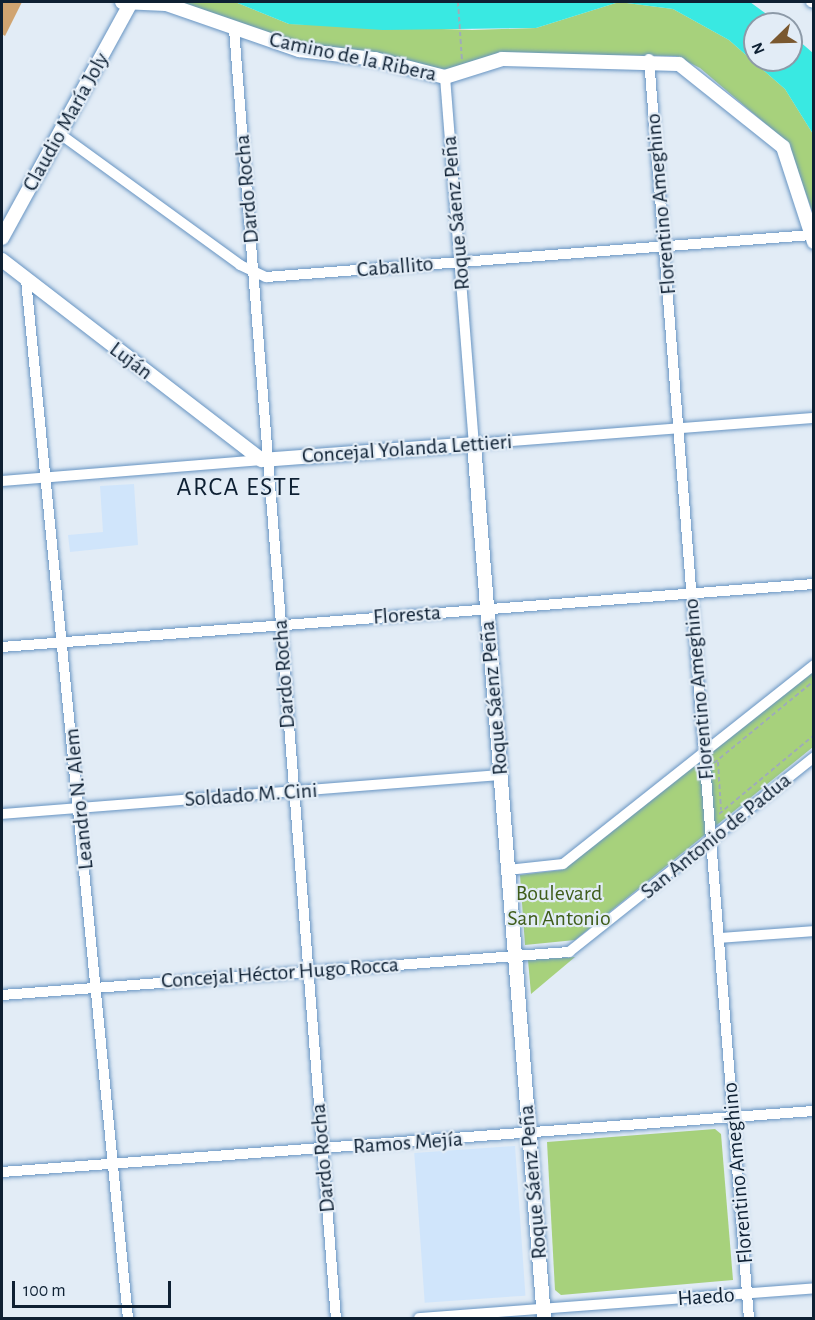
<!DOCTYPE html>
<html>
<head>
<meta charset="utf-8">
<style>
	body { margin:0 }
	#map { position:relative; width:815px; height:1320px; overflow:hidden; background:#e2ecf6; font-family:"Alegreya Sans",sans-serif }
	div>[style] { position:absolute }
	.built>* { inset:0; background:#d0e5fb; transform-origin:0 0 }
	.green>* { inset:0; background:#a7d17c }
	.water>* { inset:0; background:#39e9e2 }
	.building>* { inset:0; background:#d0a471 }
	.path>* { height:2px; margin-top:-1px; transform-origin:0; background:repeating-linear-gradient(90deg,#9facb8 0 4.5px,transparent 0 7.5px) }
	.roads { filter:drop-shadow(0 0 2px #6794c2) drop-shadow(0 0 2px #6794c2) }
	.minor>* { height:10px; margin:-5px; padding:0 5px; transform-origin:5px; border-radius:5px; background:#fff }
	.tertiary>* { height:14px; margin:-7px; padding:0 7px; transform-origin:7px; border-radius:7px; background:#fff }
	span { translate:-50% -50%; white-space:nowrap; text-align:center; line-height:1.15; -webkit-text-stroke:4.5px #e2ecf6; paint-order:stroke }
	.street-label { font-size:22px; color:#0e2033 }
	.park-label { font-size:22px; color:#3f5d1b }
	.quarter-label { font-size:26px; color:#0e2033; letter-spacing:1.5px }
	.frame { position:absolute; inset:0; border:3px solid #0e2033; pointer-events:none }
	.north { position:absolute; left:743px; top:12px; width:60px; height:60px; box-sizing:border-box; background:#e2ecf6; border:2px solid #8d9aa8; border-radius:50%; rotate:247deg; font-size:16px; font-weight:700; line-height:24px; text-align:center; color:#0e2033 }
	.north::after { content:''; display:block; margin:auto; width:21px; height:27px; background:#7a582f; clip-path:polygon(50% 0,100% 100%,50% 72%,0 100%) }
	.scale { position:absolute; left:12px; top:1281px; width:159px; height:27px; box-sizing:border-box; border:3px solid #0e2033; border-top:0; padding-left:8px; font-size:18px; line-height:21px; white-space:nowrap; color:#0e2033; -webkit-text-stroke:4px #e2ecf6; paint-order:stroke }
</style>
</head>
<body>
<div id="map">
	<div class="built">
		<div style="clip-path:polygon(134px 484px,138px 545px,70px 552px,68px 535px,103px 532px,100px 486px)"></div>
		<div style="left:515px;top:1146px;width:150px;height:101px;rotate:86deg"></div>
	</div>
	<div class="green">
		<div style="clip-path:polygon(172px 2px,235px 2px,289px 24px,472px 30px,536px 28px,619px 2px,673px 9px,729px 40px,785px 89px,813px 134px,813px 214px,788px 143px,700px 68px,676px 56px,496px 54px,449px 70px,299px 46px)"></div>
		<div style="clip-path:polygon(813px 669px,813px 747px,575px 940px,525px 945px,520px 875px,561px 870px)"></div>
		<div style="clip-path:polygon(575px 957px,531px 994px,528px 960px)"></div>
		<div style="clip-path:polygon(715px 1129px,721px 1134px,733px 1280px,561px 1295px,555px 1290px,547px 1142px)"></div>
	</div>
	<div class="water">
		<div style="clip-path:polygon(235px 2px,750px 2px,780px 24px,755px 24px,755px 60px,791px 60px,791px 34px,813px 53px,813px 134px,785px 89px,729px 40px,673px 9px,619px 2px,536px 28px,383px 30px,289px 24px)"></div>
	</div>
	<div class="building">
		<div style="clip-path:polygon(3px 2px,22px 2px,5px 36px,2px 34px)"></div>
	</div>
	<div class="path">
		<div style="left:458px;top:2px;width:58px;rotate:86.1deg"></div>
		<div style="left:718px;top:762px;width:48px;rotate:86.4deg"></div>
		<div style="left:714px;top:763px;width:129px;rotate:-39.4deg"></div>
		<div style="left:719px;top:814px;width:124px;rotate:-39.7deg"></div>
	</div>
	<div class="roads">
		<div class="minor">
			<div style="left:811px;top:2px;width:3px;rotate:18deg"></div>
			<div style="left:234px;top:29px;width:1293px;rotate:85.48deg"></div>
			<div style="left:649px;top:59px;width:1263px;rotate:85.46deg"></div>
			<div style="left:445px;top:77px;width:368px;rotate:85.5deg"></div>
			<div style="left:474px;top:444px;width:341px;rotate:-4.4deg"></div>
			<div style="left:60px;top:134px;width:223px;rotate:36deg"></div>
			<div style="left:240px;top:265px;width:29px;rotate:25deg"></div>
			<div style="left:266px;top:277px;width:548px;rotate:-4.4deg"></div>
			<div style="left:26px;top:280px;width:1043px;rotate:84.39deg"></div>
			<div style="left:2px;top:481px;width:261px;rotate:-4.6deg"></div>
			<div style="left:2px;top:647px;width:814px;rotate:-4.44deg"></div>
			<div style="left:2px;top:814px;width:501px;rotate:-4.47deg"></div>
			<div style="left:508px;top:870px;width:55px;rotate:-6.2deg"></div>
			<div style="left:563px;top:864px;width:320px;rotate:-38.4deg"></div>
			<div style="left:719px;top:938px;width:95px;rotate:-4.2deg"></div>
			<div style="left:2px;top:995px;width:569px;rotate:-4.34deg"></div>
			<div style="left:569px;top:952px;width:313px;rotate:-38.5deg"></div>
			<div style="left:2px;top:1172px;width:814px;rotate:-4.3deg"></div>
			<div style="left:419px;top:1318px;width:396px;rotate:-4.3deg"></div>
		</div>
		<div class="tertiary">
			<div style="left:122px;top:2px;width:44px;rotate:2.6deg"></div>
			<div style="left:166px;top:4px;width:141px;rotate:19.1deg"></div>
			<div style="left:299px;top:50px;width:77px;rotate:6.8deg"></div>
			<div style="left:375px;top:59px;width:72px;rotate:14.4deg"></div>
			<div style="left:445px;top:77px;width:60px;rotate:-17.5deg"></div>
			<div style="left:502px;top:59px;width:177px;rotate:1.6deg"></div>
			<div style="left:679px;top:64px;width:133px;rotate:38.6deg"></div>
			<div style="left:783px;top:147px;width:100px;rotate:71.9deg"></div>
			<div style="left:2px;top:238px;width:264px;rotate:-61.3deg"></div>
			<div style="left:2px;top:260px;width:328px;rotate:37.6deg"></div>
			<div style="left:262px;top:460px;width:213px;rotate:-4.3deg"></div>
			<div style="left:474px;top:444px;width:877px;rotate:85.42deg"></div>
		</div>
	</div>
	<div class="street-label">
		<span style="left:353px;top:57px;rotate:12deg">Camino de la Ribera</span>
		<span style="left:66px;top:122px;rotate:-61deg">Claudio María Joly</span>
		<span style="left:247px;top:189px;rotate:-95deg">Dardo Rocha</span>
		<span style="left:661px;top:204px;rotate:-95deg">Florentino Ameghino</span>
		<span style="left:456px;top:213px;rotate:-95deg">Roque Sáenz Peña</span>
		<span style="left:395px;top:267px;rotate:-5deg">Caballito</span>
		<span style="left:131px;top:361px;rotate:37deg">Luján</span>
		<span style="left:407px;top:449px;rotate:-4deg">Concejal Yolanda Lettieri</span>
		<span style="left:407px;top:615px;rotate:-4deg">Floresta</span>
		<span style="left:284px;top:674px;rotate:-94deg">Dardo Rocha</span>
		<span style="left:699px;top:689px;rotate:-95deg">Florentino Ameghino</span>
		<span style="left:494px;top:698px;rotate:-95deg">Roque Sáenz Peña</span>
		<span style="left:251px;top:795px;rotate:-4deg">Soldado M. Cini</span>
		<span style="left:79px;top:799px;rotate:-96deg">Leandro N. Alem</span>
		<span style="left:716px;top:836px;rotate:-39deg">San Antonio de Padua</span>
		<span style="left:280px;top:973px;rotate:-4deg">Concejal Héctor Hugo Rocca</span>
		<span style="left:408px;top:1143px;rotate:-4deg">Ramos Mejía</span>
		<span style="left:323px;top:1158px;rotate:-95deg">Dardo Rocha</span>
		<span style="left:738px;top:1173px;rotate:-95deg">Florentino Ameghino</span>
		<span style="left:533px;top:1182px;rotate:-95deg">Roque Sáenz Peña</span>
		<span style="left:706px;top:1297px;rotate:-4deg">Haedo</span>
	</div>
	<div class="park-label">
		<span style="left:559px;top:906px">Boulevard<br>San Antonio</span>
	</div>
	<div class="quarter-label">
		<span style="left:239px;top:488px">ARCA ESTE</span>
	</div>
	<div class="frame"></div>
	<div class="north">N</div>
	<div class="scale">100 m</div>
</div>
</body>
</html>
